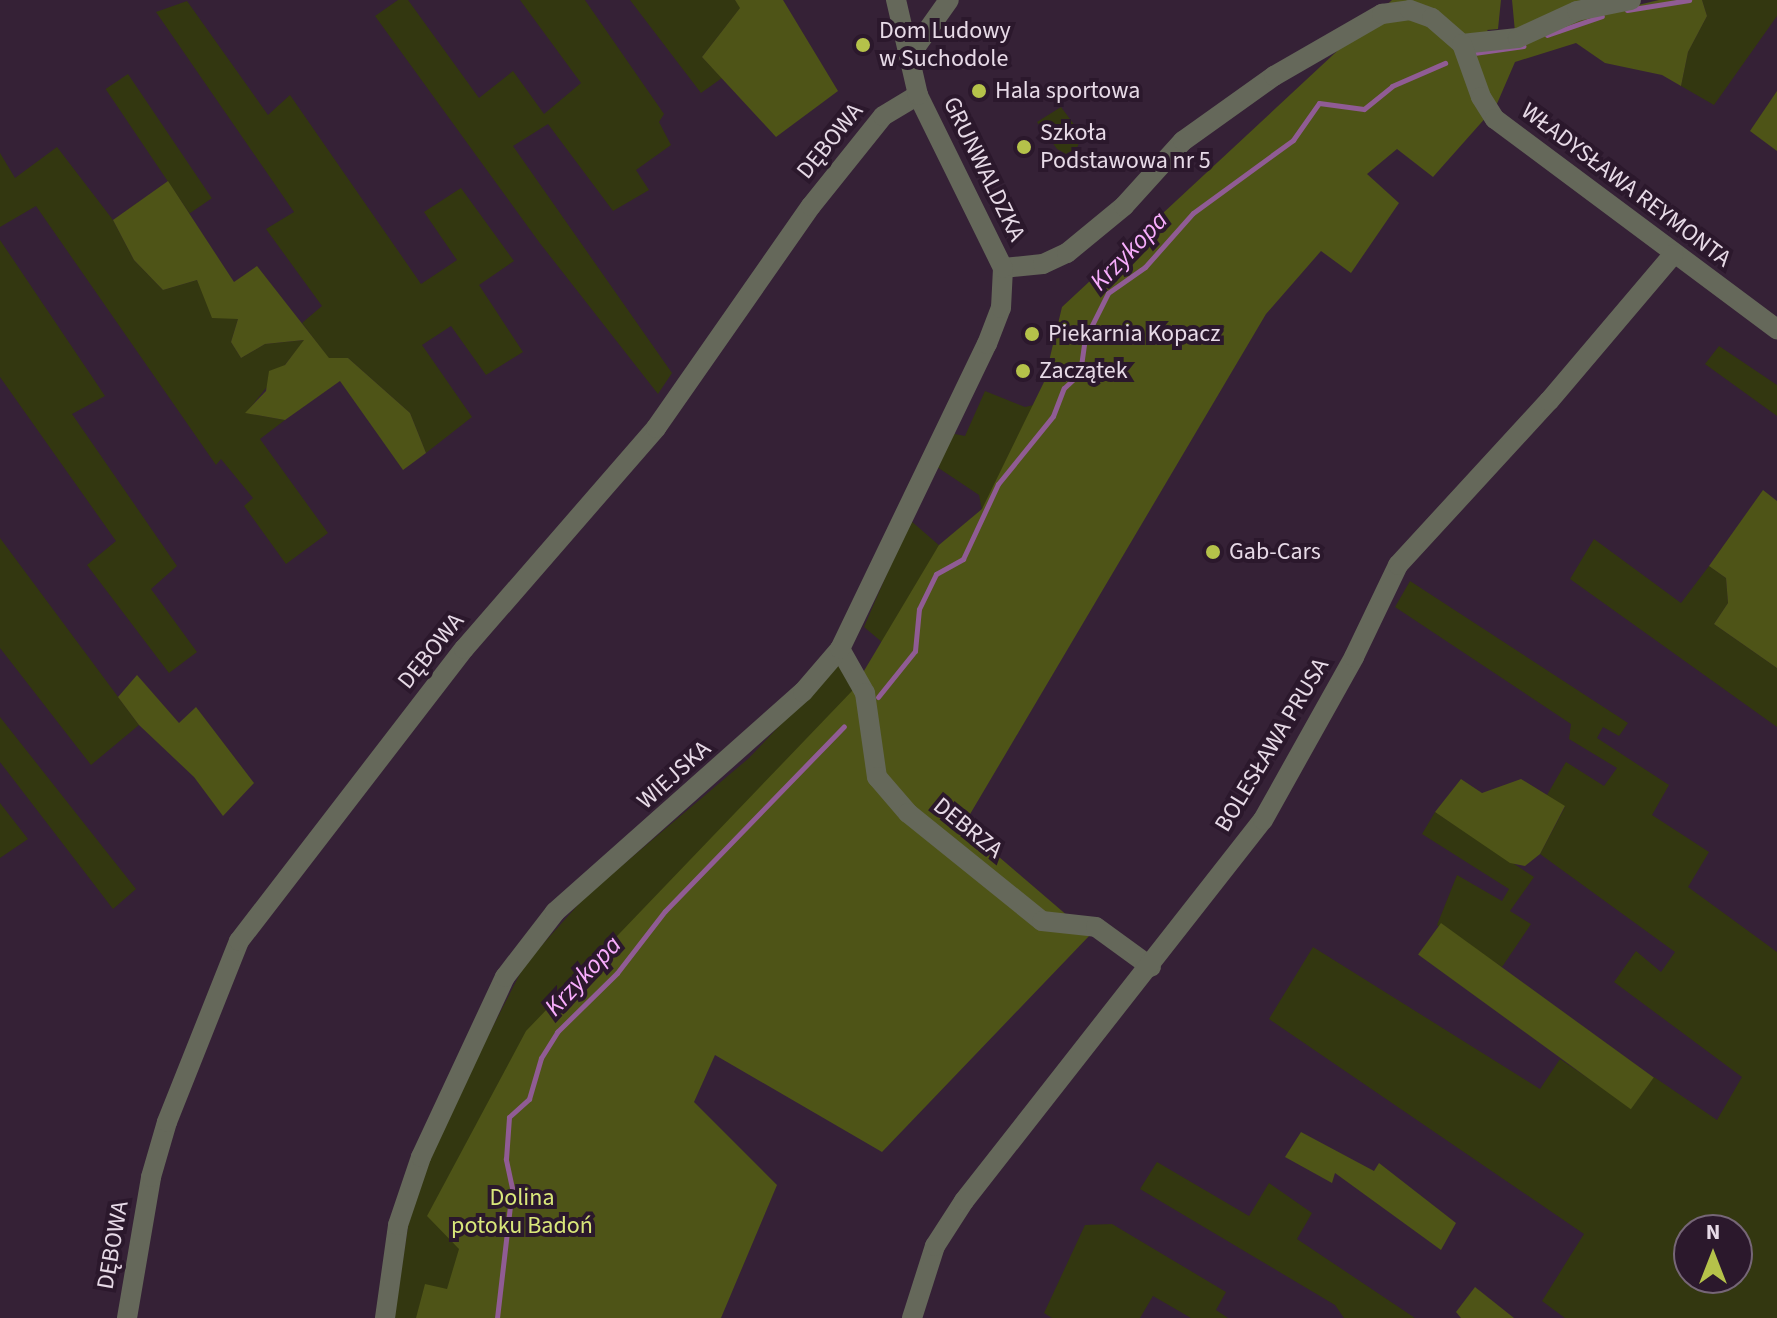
<!DOCTYPE html>
<html>
<head>
<meta charset="utf-8">
<style>
	body { margin:0 }
	#map { position:relative; width:1777px; height:1318px; overflow:hidden; background:#352136; font-family:"Source Sans 3",sans-serif }
	div>[style] { position:absolute }
	.green>* { inset:0; background:#333710; transform-origin:0 0 }
	.forest>* { inset:0; background:#4e5417; transform-origin:0 0 }
	.stream>* { height:5px; margin:-2.5px; padding:0 2.5px; transform-origin:2.5px; border-radius:2.5px; background:#905c94 }
	.minor>* { height:20px; margin:-10px; padding:0 10px; transform-origin:10px; border-radius:10px; background:#65685a }
	.dots>* { width:22px; height:22px; translate:-50% -50%; box-sizing:border-box; border:4px solid #2b182c; border-radius:50% }
	span { translate:-50% -50%; white-space:nowrap; text-align:center; line-height:1.15; -webkit-text-stroke:8px #2b182c; paint-order:stroke }
	.poi-label { font-size:24px; color:#e7dae7 }
	.left { translate:0 -50%; text-align:left }
	.street-label { font-size:24px; color:#e7dae7 }
	.park-label { font-size:24px; color:#d9e77a }
	.water-label { font-size:26px; color:#f8adfd; font-style:italic }
	.north { position:absolute; left:1673px; top:1214px; width:80px; height:80px; box-sizing:border-box; background:#2b182c; border:2px solid #766677; border-radius:50%; rotate:0deg; font-size:22px; font-weight:700; line-height:32px; text-align:center; color:#e7dae7 }
	.north::after { content:''; display:block; margin:auto; width:28px; height:36px; background:#b5c24a; clip-path:polygon(50% 0,100% 100%,50% 72%,0 100%) }
</style>
</head>
<body>
<div id="map">
	<div class="green">
		<div style="clip-path:polygon(398px 0,408px 0,479px 98px,513px 71px,544px 114px,581px 83px,520px 0,585px 0,664px 114px,659px 122px,671px 145px,636px 170px,649px 190px,613px 211px,548px 124px,513px 146px,672px 373px,658px 394px,539px 242px,375px 16px)"></div>
		<div style="clip-path:polygon(630px 0,735px 0,741px 7px,702px 57px,722px 78px,701px 93px)"></div>
		<div style="clip-path:polygon(1702px 0,1777px 0,1777px 16px,1714px 105px,1681px 86px,1688px 52px,1707px 16px)"></div>
		<div style="clip-path:polygon(187px 1px,268px 115px,290px 95px,421px 284px,457px 260px,424px 212px,461px 188px,514px 261px,479px 285px,523px 352px,486px 375px,451px 326px,422px 345px,472px 417px,426px 453px,410px 413px,348px 358px,329px 359px,302px 323px,322px 306px,266px 229px,294px 212px,156px 12px)"></div>
		<div style="left:128px;top:74px;width:150px;height:27px;rotate:56deg"></div>
		<div style="clip-path:polygon(1061px 107px,1082px 135px,1077px 148px,1066px 154px,1057px 149px,1037px 122px)"></div>
		<div style="clip-path:polygon(57px 147px,113px 220px,134px 260px,163px 290px,197px 280px,204px 295px,238px 319px,231px 342px,241px 358px,265px 344px,305px 340px,246px 413px,285px 420px,260px 439px,328px 533px,286px 564px,244px 506px,253px 498px,221px 459px,216px 465px,36px 206px,0 227px,0 153px,15px 178px)"></div>
		<div style="clip-path:polygon(1259px 169px,1284px 208px,1310px 172px,1338px 196px,1034px 579px,987px 701px,950px 736px,984px 779px,944px 822px,920px 810px,898px 793px,882px 769px,879px 703px,845px 729px,789px 790px,825px 822px,766px 891px,737px 943px,650px 1154px,627px 1227px,608px 1318px,394px 1318px,410px 1214px,433px 1143px,525px 964px,586px 896px,749px 758px,840px 662px,851px 674px,863px 706px,874px 696px,902px 659px,864px 627px,910px 520px,956px 560px,974px 536px,982px 510px,979px 495px,937px 467px,950px 433px,965px 436px,985px 391px,1025px 407px,1060px 399px,1076px 373px,1080px 340px,1073px 334px,1077px 329px,1083px 333px,1106px 291px,1150px 260px,1184px 219px,1232px 177px)"></div>
		<div style="clip-path:polygon(0 240px,105px 396px,72px 414px,177px 566px,151px 589px,197px 652px,169px 673px,87px 565px,116px 541px,0 377px)"></div>
		<div style="clip-path:polygon(1719px 346px,1777px 385px,1777px 416px,1705px 364px)"></div>
		<div style="clip-path:polygon(0 538px,139px 725px,91px 765px,0 648px)"></div>
		<div style="clip-path:polygon(1594px 539px,1681px 603px,1709px 566px,1726px 578px,1728px 603px,1714px 624px,1777px 668px,1777px 727px,1570px 579px)"></div>
		<div style="clip-path:polygon(evenodd,1410px 581px,1628px 723px,1619px 736px,1603px 727px,1597px 738px,1669px 785px,1652px 815px,1709px 852px,1688px 887px,1777px 952px,1777px 1318px,1565px 1318px,1542px 1301px,1584px 1234px,1269px 1019px,1313px 947px,1540px 1089px,1560px 1059px,1631px 1107px,1654px 1077px,1717px 1120px,1742px 1077px,1614px 982px,1636px 951px,1661px 972px,1675px 952px,1540px 854px,1565px 807px,1547px 795px,1566px 762px,1604px 786px,1617px 768px,1569px 739px,1571px 724px,1395px 607px,1410px 581px,1689px 1230px,1737px 1230px,1737px 1278px,1689px 1278px,1689px 1230px)"></div>
		<div style="clip-path:polygon(0 717px,136px 889px,113px 909px,0 762px)"></div>
		<div style="clip-path:polygon(0 803px,28px 839px,0 858px)"></div>
		<div style="clip-path:polygon(1435px 812px,1534px 877px,1510px 911px,1531px 924px,1502px 967px,1437px 925px,1457px 875px,1502px 901px,1509px 889px,1422px 834px)"></div>
		<div style="clip-path:polygon(1157px 1162px,1249px 1216px,1269px 1183px,1312px 1213px,1297px 1239px,1415px 1318px,1344px 1318px,1335px 1305px,1140px 1189px)"></div>
		<div style="clip-path:polygon(1112px 1224px,1226px 1292px,1216px 1310px,1228px 1318px,1191px 1318px,1153px 1296px,1140px 1318px,1052px 1318px,1044px 1313px,1085px 1225px)"></div>
	</div>
	<div class="forest">
		<div style="clip-path:polygon(735px 0,783px 0,838px 91px,776px 137px,702px 57px,740px 8px)"></div>
		<div style="clip-path:polygon(1392px 0,1501px 0,1498px 29px,1487px 30px,1503px 48px,1575px 20px,1659px 0,1702px 0,1707px 16px,1688px 52px,1681px 86px,1662px 75px,1605px 63px,1576px 43px,1515px 62px,1496px 106px,1433px 177px,1397px 149px,1367px 174px,1399px 203px,1351px 273px,1321px 251px,1266px 314px,963px 826px,1090px 935px,882px 1152px,715px 1055px,694px 1102px,777px 1185px,721px 1318px,416px 1318px,425px 1284px,447px 1289px,459px 1249px,427px 1216px,526px 1031px,852px 691px,939px 545px,982px 509px,1044px 382px,1062px 307px)"></div>
		<div style="clip-path:polygon(1512px 0,1598px 0,1515px 32px)"></div>
		<div style="clip-path:polygon(1777px 91px,1777px 151px,1750px 131px)"></div>
		<div style="clip-path:polygon(168px 181px,234px 282px,257px 266px,329px 358px,348px 358px,410px 413px,426px 453px,403px 470px,340px 381px,285px 420px,245px 413px,266px 391px,269px 371px,285px 365px,304px 340px,265px 344px,241px 358px,231px 342px,238px 319px,212px 318px,197px 280px,163px 290px,134px 260px,113px 220px)"></div>
		<div style="clip-path:polygon(1763px 490px,1777px 501px,1777px 668px,1714px 624px,1728px 603px,1726px 578px,1709px 566px)"></div>
		<div style="clip-path:polygon(137px 675px,179px 723px,196px 707px,254px 783px,223px 816px,194px 777px,139px 725px,118px 697px)"></div>
		<div style="clip-path:polygon(1461px 779px,1482px 793px,1521px 779px,1565px 806px,1540px 854px,1525px 866px,1510px 863px,1435px 812px)"></div>
		<div style="left:1441px;top:923px;width:263px;height:39px;rotate:36deg"></div>
		<div style="clip-path:polygon(1301px 1132px,1374px 1171px,1379px 1163px,1456px 1223px,1441px 1250px,1335px 1173px,1332px 1183px,1285px 1157px)"></div>
		<div style="clip-path:polygon(1475px 1287px,1514px 1318px,1461px 1318px,1456px 1312px)"></div>
	</div>
	<div class="stream">
		<div style="left:1627px;top:10px;width:63px;rotate:-9.2deg"></div>
		<div style="left:1547px;top:35px;width:58px;rotate:-19.1deg"></div>
		<div style="left:1474px;top:53px;width:50px;rotate:-8deg"></div>
		<div style="left:878px;top:697px;width:59px;rotate:-51.2deg"></div>
		<div style="left:915px;top:651px;width:42px;rotate:-84.6deg"></div>
		<div style="left:919px;top:609px;width:39px;rotate:-64deg"></div>
		<div style="left:936px;top:574px;width:31px;rotate:-29deg"></div>
		<div style="left:963px;top:559px;width:83px;rotate:-65deg"></div>
		<div style="left:998px;top:484px;width:87px;rotate:-51deg"></div>
		<div style="left:1053px;top:416px;width:30px;rotate:-69deg"></div>
		<div style="left:1064px;top:388px;width:22px;rotate:-43deg"></div>
		<div style="left:1080px;top:373px;width:34px;rotate:-82deg"></div>
		<div style="left:1085px;top:339px;width:51px;rotate:-63.4deg"></div>
		<div style="left:1108px;top:293px;width:45px;rotate:-35.1deg"></div>
		<div style="left:1145px;top:267px;width:72px;rotate:-48.4deg"></div>
		<div style="left:1193px;top:213px;width:124px;rotate:-36.1deg"></div>
		<div style="left:1293px;top:140px;width:45px;rotate:-54.9deg"></div>
		<div style="left:1319px;top:103px;width:45px;rotate:7.6deg"></div>
		<div style="left:1364px;top:109px;width:36px;rotate:-39deg"></div>
		<div style="left:1392px;top:86px;width:58px;rotate:-23.5deg"></div>
		<div style="left:497px;top:1318px;width:131px;rotate:-83.4deg"></div>
		<div style="left:512px;top:1188px;width:30px;rotate:-102deg"></div>
		<div style="left:506px;top:1159px;width:42px;rotate:-85.9deg"></div>
		<div style="left:509px;top:1117px;width:27px;rotate:-42deg"></div>
		<div style="left:529px;top:1099px;width:43px;rotate:-73.7deg"></div>
		<div style="left:541px;top:1058px;width:31px;rotate:-58deg"></div>
		<div style="left:557px;top:1032px;width:84px;rotate:-44.5deg"></div>
		<div style="left:617px;top:973px;width:78px;rotate:-52.3deg"></div>
		<div style="left:665px;top:911px;width:257px;rotate:-45.9deg"></div>
	</div>
	<div class="minor">
		<div style="left:1462px;top:44px;width:56px;rotate:-6.1deg"></div>
		<div style="left:1518px;top:38px;width:65px;rotate:-24.6deg"></div>
		<div style="left:1577px;top:11px;width:55px;rotate:-11.5deg"></div>
		<div style="left:910px;top:55px;width:67px;rotate:-54.7deg"></div>
		<div style="left:1003px;top:268px;width:40px;rotate:-5.7deg"></div>
		<div style="left:1043px;top:264px;width:26px;rotate:-25deg"></div>
		<div style="left:1067px;top:253px;width:74px;rotate:-39.5deg"></div>
		<div style="left:1124px;top:206px;width:88px;rotate:-47.8deg"></div>
		<div style="left:1183px;top:141px;width:112px;rotate:-35.5deg"></div>
		<div style="left:1274px;top:76px;width:125px;rotate:-29.9deg"></div>
		<div style="left:1382px;top:14px;width:28px;rotate:-8deg"></div>
		<div style="left:1410px;top:10px;width:23px;rotate:20deg"></div>
		<div style="left:1432px;top:18px;width:40px;rotate:41deg"></div>
		<div style="left:1462px;top:44px;width:56px;rotate:70.3deg"></div>
		<div style="left:1481px;top:97px;width:26px;rotate:58deg"></div>
		<div style="left:1495px;top:119px;width:352px;rotate:36.7deg"></div>
		<div style="left:840px;top:649px;width:51px;rotate:60.4deg"></div>
		<div style="left:865px;top:693px;width:85px;rotate:81.9deg"></div>
		<div style="left:877px;top:777px;width:48px;rotate:49.3deg"></div>
		<div style="left:908px;top:813px;width:172px;rotate:38.9deg"></div>
		<div style="left:1042px;top:921px;width:54px;rotate:6.3deg"></div>
		<div style="left:1096px;top:927px;width:68px;rotate:36deg"></div>
		<div style="left:127px;top:1318px;width:143px;rotate:-80.3deg"></div>
		<div style="left:151px;top:1177px;width:57px;rotate:-73.8deg"></div>
		<div style="left:167px;top:1122px;width:195px;rotate:-68.3deg"></div>
		<div style="left:239px;top:941px;width:369px;rotate:-52.4deg"></div>
		<div style="left:464px;top:649px;width:293px;rotate:-49deg"></div>
		<div style="left:656px;top:428px;width:271px;rotate:-55.1deg"></div>
		<div style="left:811px;top:206px;width:115px;rotate:-51.3deg"></div>
		<div style="left:883px;top:116px;width:41px;rotate:-31deg"></div>
		<div style="left:385px;top:1318px;width:94px;rotate:-82deg"></div>
		<div style="left:398px;top:1225px;width:72px;rotate:-71.3deg"></div>
		<div style="left:421px;top:1157px;width:199px;rotate:-65deg"></div>
		<div style="left:505px;top:977px;width:82px;rotate:-52.4deg"></div>
		<div style="left:555px;top:912px;width:332px;rotate:-41.6deg"></div>
		<div style="left:803px;top:692px;width:57px;rotate:-49.3deg"></div>
		<div style="left:840px;top:649px;width:339px;rotate:-64.3deg"></div>
		<div style="left:987px;top:344px;width:39px;rotate:-69deg"></div>
		<div style="left:1001px;top:308px;width:40px;rotate:-87.1deg"></div>
		<div style="left:1003px;top:268px;width:193px;rotate:-116.2deg"></div>
		<div style="left:918px;top:95px;width:98px;rotate:-103deg"></div>
		<div style="left:912px;top:1318px;width:76px;rotate:-72.3deg"></div>
		<div style="left:935px;top:1246px;width:54px;rotate:-57.2deg"></div>
		<div style="left:964px;top:1201px;width:484px;rotate:-51.9deg"></div>
		<div style="left:1263px;top:820px;width:187px;rotate:-60.8deg"></div>
		<div style="left:1354px;top:657px;width:102px;rotate:-64.4deg"></div>
		<div style="left:1398px;top:565px;width:223px;rotate:-47.4deg"></div>
		<div style="left:1549px;top:401px;width:192px;rotate:-49.7deg"></div>
	</div>
	<div class="dots">
		<div style="left:863px;top:45px;background:#b5c24a"></div>
		<div style="left:979px;top:91px;background:#b5c24a"></div>
		<div style="left:1024px;top:147px;background:#b5c24a"></div>
		<div style="left:1032px;top:334px;background:#b5c24a"></div>
		<div style="left:1023px;top:371px;background:#b5c24a"></div>
		<div style="left:1213px;top:552px;background:#b5c24a"></div>
	</div>
	<div class="poi-label">
		<span class="left" style="left:879px;top:45px">Dom Ludowy<br>w Suchodole</span>
		<span class="left" style="left:995px;top:91px">Hala sportowa</span>
		<span class="left" style="left:1040px;top:147px">Szkoła<br>Podstawowa nr 5</span>
		<span class="left" style="left:1048px;top:334px">Piekarnia Kopacz</span>
		<span class="left" style="left:1039px;top:371px">Zaczątek</span>
		<span class="left" style="left:1229px;top:552px">Gab-Cars</span>
	</div>
	<div class="street-label">
		<span style="left:830px;top:141px;rotate:-51deg">DĘBOWA</span>
		<span style="left:984px;top:169px;rotate:64deg">GRUNWALDZKA</span>
		<span style="left:1626px;top:185px;rotate:37deg">WŁADYSŁAWA REYMONTA</span>
		<span style="left:431px;top:651px;rotate:-51deg">DĘBOWA</span>
		<span style="left:1272px;top:745px;rotate:-59deg">BOLESŁAWA PRUSA</span>
		<span style="left:674px;top:775px;rotate:-42deg">WIEJSKA</span>
		<span style="left:968px;top:828px;rotate:39deg">DEBRZA</span>
		<span style="left:113px;top:1245px;rotate:-80deg">DĘBOWA</span>
	</div>
	<div class="park-label">
		<span style="left:522px;top:1212px">Dolina<br>potoku Badoń</span>
	</div>
	<div class="water-label">
		<span style="left:1129px;top:251px;rotate:-46deg">Krzykopa</span>
		<span style="left:583px;top:976px;rotate:-47deg">Krzykopa</span>
	</div>
	<div class="north">N</div>
</div>
</body>
</html>
